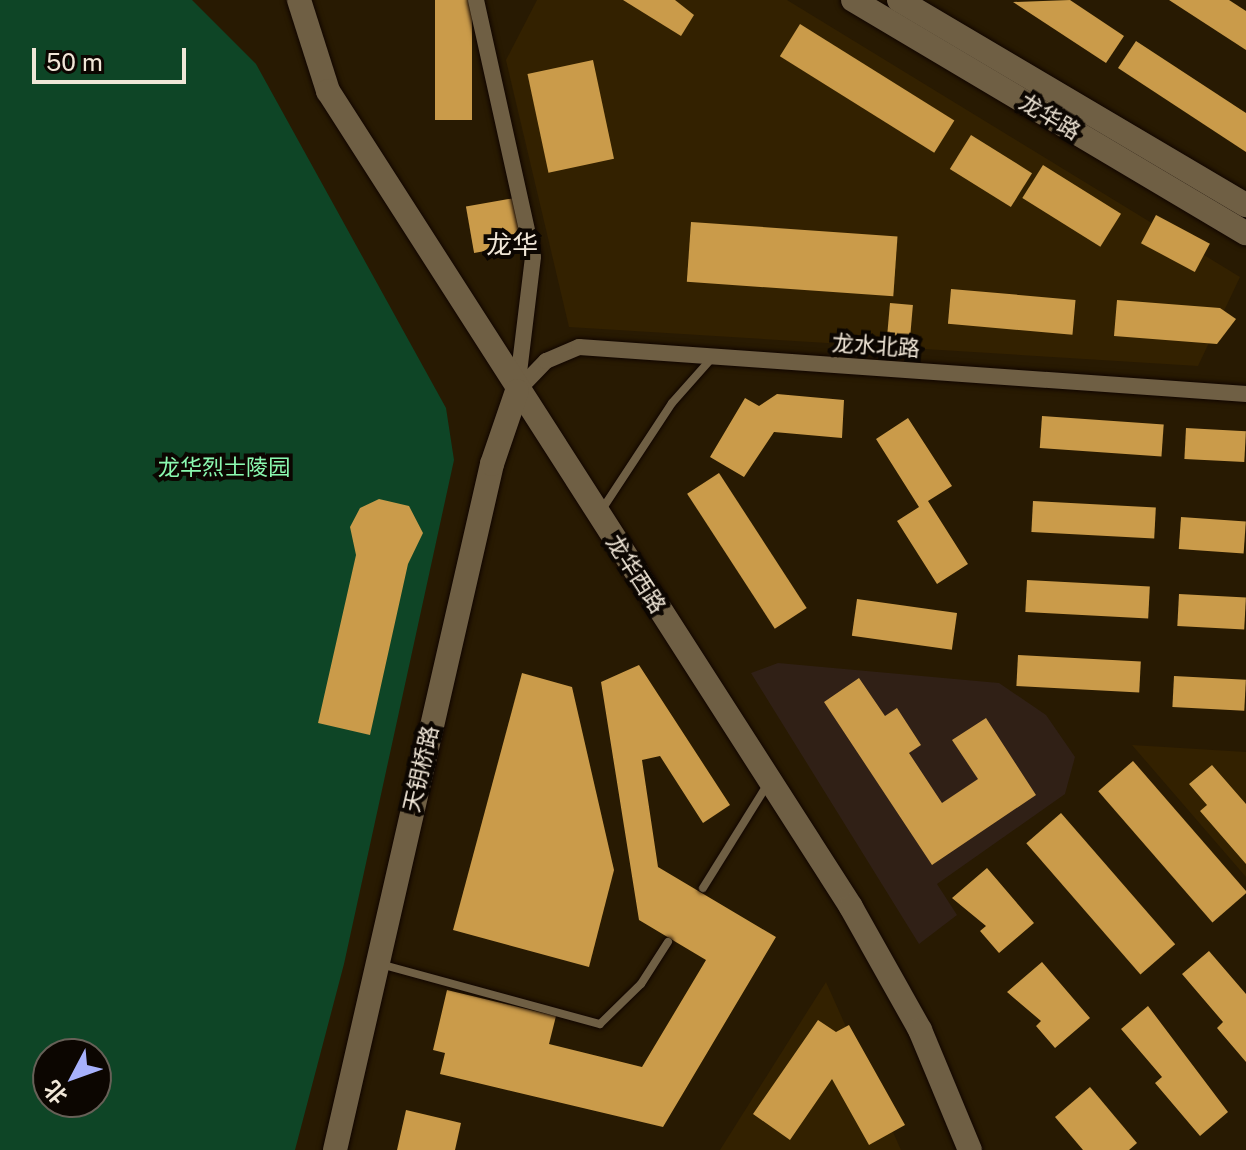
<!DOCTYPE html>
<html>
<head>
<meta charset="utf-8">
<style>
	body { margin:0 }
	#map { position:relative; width:1246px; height:1150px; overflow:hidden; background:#281a02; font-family:"Public Sans","Noto Sans SC",sans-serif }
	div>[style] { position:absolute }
	.built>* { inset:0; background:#332100 }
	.medical>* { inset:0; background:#302016 }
	.green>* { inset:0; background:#0e4526 }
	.building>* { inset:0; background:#ca9b4a; transform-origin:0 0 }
	.roads { filter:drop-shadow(0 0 2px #100500) drop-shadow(0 0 2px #100500) }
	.lane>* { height:8px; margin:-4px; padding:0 4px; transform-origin:4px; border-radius:4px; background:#6f5f44 }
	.street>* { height:16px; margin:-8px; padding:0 8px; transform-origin:8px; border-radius:8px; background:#6f5f44 }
	.secondary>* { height:24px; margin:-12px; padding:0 12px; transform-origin:12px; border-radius:12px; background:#6f5f44 }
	span { translate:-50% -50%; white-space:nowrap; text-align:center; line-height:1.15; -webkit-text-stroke:8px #0c0601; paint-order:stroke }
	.street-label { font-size:22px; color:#f0e6d7 }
	.park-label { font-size:22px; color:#8bf9b0 }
	.quarter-label { font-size:26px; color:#f0e6d7 }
	.north { position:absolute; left:32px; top:1038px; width:80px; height:80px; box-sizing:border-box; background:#0c0601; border:2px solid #676057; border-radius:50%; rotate:229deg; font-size:22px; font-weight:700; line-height:32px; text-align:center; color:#f0e6d7 }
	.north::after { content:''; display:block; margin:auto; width:28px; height:36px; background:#a7b1fc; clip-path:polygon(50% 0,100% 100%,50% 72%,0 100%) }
	.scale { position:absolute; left:32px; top:48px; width:154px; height:36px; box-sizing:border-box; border:4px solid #f0e6d7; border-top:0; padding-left:10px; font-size:24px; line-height:28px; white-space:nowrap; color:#f0e6d7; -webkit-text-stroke:6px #0c0601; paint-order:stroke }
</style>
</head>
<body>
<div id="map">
	<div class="built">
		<div style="clip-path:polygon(537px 0,787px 0,1240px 277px,1198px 366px,569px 327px,506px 60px)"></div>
		<div style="clip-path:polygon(1132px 745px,1246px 752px,1246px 877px)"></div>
		<div style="clip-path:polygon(826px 982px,901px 1150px,720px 1150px)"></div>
	</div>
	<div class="medical">
		<div style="clip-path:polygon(778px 663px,999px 683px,1046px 715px,1075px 757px,1065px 794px,937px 884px,957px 915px,919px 944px,751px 673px)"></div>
	</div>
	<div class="green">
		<div style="clip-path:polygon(evenodd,0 0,192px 0,256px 64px,446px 408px,454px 460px,344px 964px,295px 1150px,0 1150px,0 0,48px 1054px,96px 1054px,96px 1102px,48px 1102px,48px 1054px)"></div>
	</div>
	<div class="building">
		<div style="left:435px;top:0;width:37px;height:120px"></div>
		<div style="clip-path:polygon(623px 0,675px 0,694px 15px,681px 36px)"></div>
		<div style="clip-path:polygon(1070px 0,1124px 36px,1106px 63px,1013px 2px)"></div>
		<div style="clip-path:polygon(1169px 0,1229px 0,1246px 11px,1246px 50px)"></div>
		<div style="left:800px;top:24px;width:182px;height:38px;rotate:32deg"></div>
		<div style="clip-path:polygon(1136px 41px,1246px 113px,1246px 152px,1118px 68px)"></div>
		<div style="left:593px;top:60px;width:101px;height:67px;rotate:78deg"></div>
		<div style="left:971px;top:135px;width:72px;height:40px;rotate:32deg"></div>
		<div style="left:1043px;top:165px;width:92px;height:39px;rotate:32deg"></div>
		<div style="left:526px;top:196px;width:47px;height:61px;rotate:80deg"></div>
		<div style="left:1156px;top:215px;width:61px;height:32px;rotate:28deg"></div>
		<div style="left:691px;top:222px;width:207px;height:60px;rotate:4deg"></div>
		<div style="left:951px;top:289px;width:125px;height:35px;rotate:5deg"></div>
		<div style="clip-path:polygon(1117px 300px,1220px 308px,1236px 319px,1217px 344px,1114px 336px)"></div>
		<div style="left:890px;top:303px;width:23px;height:32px;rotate:5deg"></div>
		<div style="clip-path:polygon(777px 394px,844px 400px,842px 438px,774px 432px,744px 477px,710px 457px,745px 398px,759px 406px)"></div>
		<div style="left:1042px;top:416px;width:122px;height:32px;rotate:4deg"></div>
		<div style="clip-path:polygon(908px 418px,952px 486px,928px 501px,968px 564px,937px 584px,897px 521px,919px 507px,876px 439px)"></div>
		<div style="left:1186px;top:428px;width:60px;height:31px;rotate:3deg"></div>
		<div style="left:719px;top:473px;width:161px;height:38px;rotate:57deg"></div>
		<div style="clip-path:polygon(379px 499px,409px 506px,423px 533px,408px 564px,370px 735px,318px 723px,356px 555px,350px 527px,360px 508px)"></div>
		<div style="left:1033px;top:501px;width:123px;height:31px;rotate:3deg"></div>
		<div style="left:1181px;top:517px;width:65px;height:32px;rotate:4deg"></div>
		<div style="left:1027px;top:580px;width:123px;height:32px;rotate:3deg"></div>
		<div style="left:1179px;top:594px;width:67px;height:32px;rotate:3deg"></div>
		<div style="left:857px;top:599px;width:101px;height:37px;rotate:8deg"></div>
		<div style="left:1018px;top:655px;width:123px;height:31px;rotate:3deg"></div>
		<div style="clip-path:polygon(639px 665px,730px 805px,703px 823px,660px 756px,642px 760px,658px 867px,776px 937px,663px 1127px,440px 1074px,445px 1053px,433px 1050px,447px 990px,556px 1016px,549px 1044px,642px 1067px,706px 960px,639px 920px,601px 682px)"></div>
		<div style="clip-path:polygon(522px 673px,572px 687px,614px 870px,589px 967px,453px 930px)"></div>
		<div style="left:1174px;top:676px;width:72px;height:31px;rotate:3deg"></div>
		<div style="clip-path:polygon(859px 678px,885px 716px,897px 708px,921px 745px,909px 753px,942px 803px,978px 779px,952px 740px,986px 718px,1036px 795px,932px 865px,824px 702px)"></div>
		<div style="left:1133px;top:761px;width:174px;height:46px;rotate:49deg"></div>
		<div style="clip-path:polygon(1212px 765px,1246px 804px,1246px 864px,1200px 811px,1207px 805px,1189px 784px)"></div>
		<div style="left:1061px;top:813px;width:174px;height:46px;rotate:49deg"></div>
		<div style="clip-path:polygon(987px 868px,1034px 923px,999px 953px,980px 931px,986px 926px,952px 898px)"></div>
		<div style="clip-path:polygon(1209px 951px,1246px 994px,1246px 1062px,1217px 1028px,1223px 1022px,1182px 974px)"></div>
		<div style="clip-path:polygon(1042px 962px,1090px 1018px,1055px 1048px,1036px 1026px,1041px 1021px,1007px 992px)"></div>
		<div style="clip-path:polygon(1148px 1006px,1228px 1112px,1200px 1136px,1155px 1083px,1162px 1077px,1121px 1029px)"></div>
		<div style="clip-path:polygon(818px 1020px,836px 1032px,849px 1025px,905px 1125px,869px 1145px,832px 1079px,790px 1140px,753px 1114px)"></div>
		<div style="clip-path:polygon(1090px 1087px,1137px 1143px,1129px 1150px,1083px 1150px,1055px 1117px)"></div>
		<div style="clip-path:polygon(406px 1110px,461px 1123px,455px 1150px,397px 1150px)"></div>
	</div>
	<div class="roads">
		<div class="lane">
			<div style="left:601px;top:511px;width:129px;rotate:-56.7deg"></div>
			<div style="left:672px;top:403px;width:60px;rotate:-48.4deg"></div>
			<div style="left:703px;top:888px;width:121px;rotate:-58.1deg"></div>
			<div style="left:380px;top:964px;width:228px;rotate:15.3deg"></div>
			<div style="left:600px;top:1024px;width:57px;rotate:-44.3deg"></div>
			<div style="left:641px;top:984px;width:50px;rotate:-57.3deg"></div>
		</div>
		<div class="street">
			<div style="left:476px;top:0;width:263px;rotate:77.5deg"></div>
			<div style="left:533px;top:257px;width:133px;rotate:96.9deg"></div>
			<div style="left:517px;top:391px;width:42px;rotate:-46deg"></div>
			<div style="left:546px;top:361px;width:36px;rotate:-23deg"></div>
			<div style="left:579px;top:347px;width:669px;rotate:4.03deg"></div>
		</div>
		<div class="secondary">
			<div style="left:299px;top:0;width:96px;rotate:72.3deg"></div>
			<div style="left:328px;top:91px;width:969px;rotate:57.34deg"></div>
			<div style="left:851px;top:907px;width:141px;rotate:60.7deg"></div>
			<div style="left:920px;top:1030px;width:130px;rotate:67.4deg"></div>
			<div style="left:853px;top:0;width:457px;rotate:30.7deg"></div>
			<div style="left:899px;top:0;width:403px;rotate:30.6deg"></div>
			<div style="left:335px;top:1150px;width:704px;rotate:-77.11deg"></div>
			<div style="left:492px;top:464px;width:77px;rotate:-71.1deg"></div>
		</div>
	</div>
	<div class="street-label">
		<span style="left:1050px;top:117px;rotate:31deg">龙华路</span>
		<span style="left:876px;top:346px;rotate:4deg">龙水北路</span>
		<span style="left:636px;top:574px;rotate:57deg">龙华西路</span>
		<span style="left:421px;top:769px;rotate:-77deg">天钥桥路</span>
	</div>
	<div class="park-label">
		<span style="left:224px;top:468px">龙华烈士陵园</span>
	</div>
	<div class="quarter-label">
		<span style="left:512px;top:245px">龙华</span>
	</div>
	<div class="north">北</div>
	<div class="scale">50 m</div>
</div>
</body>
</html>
